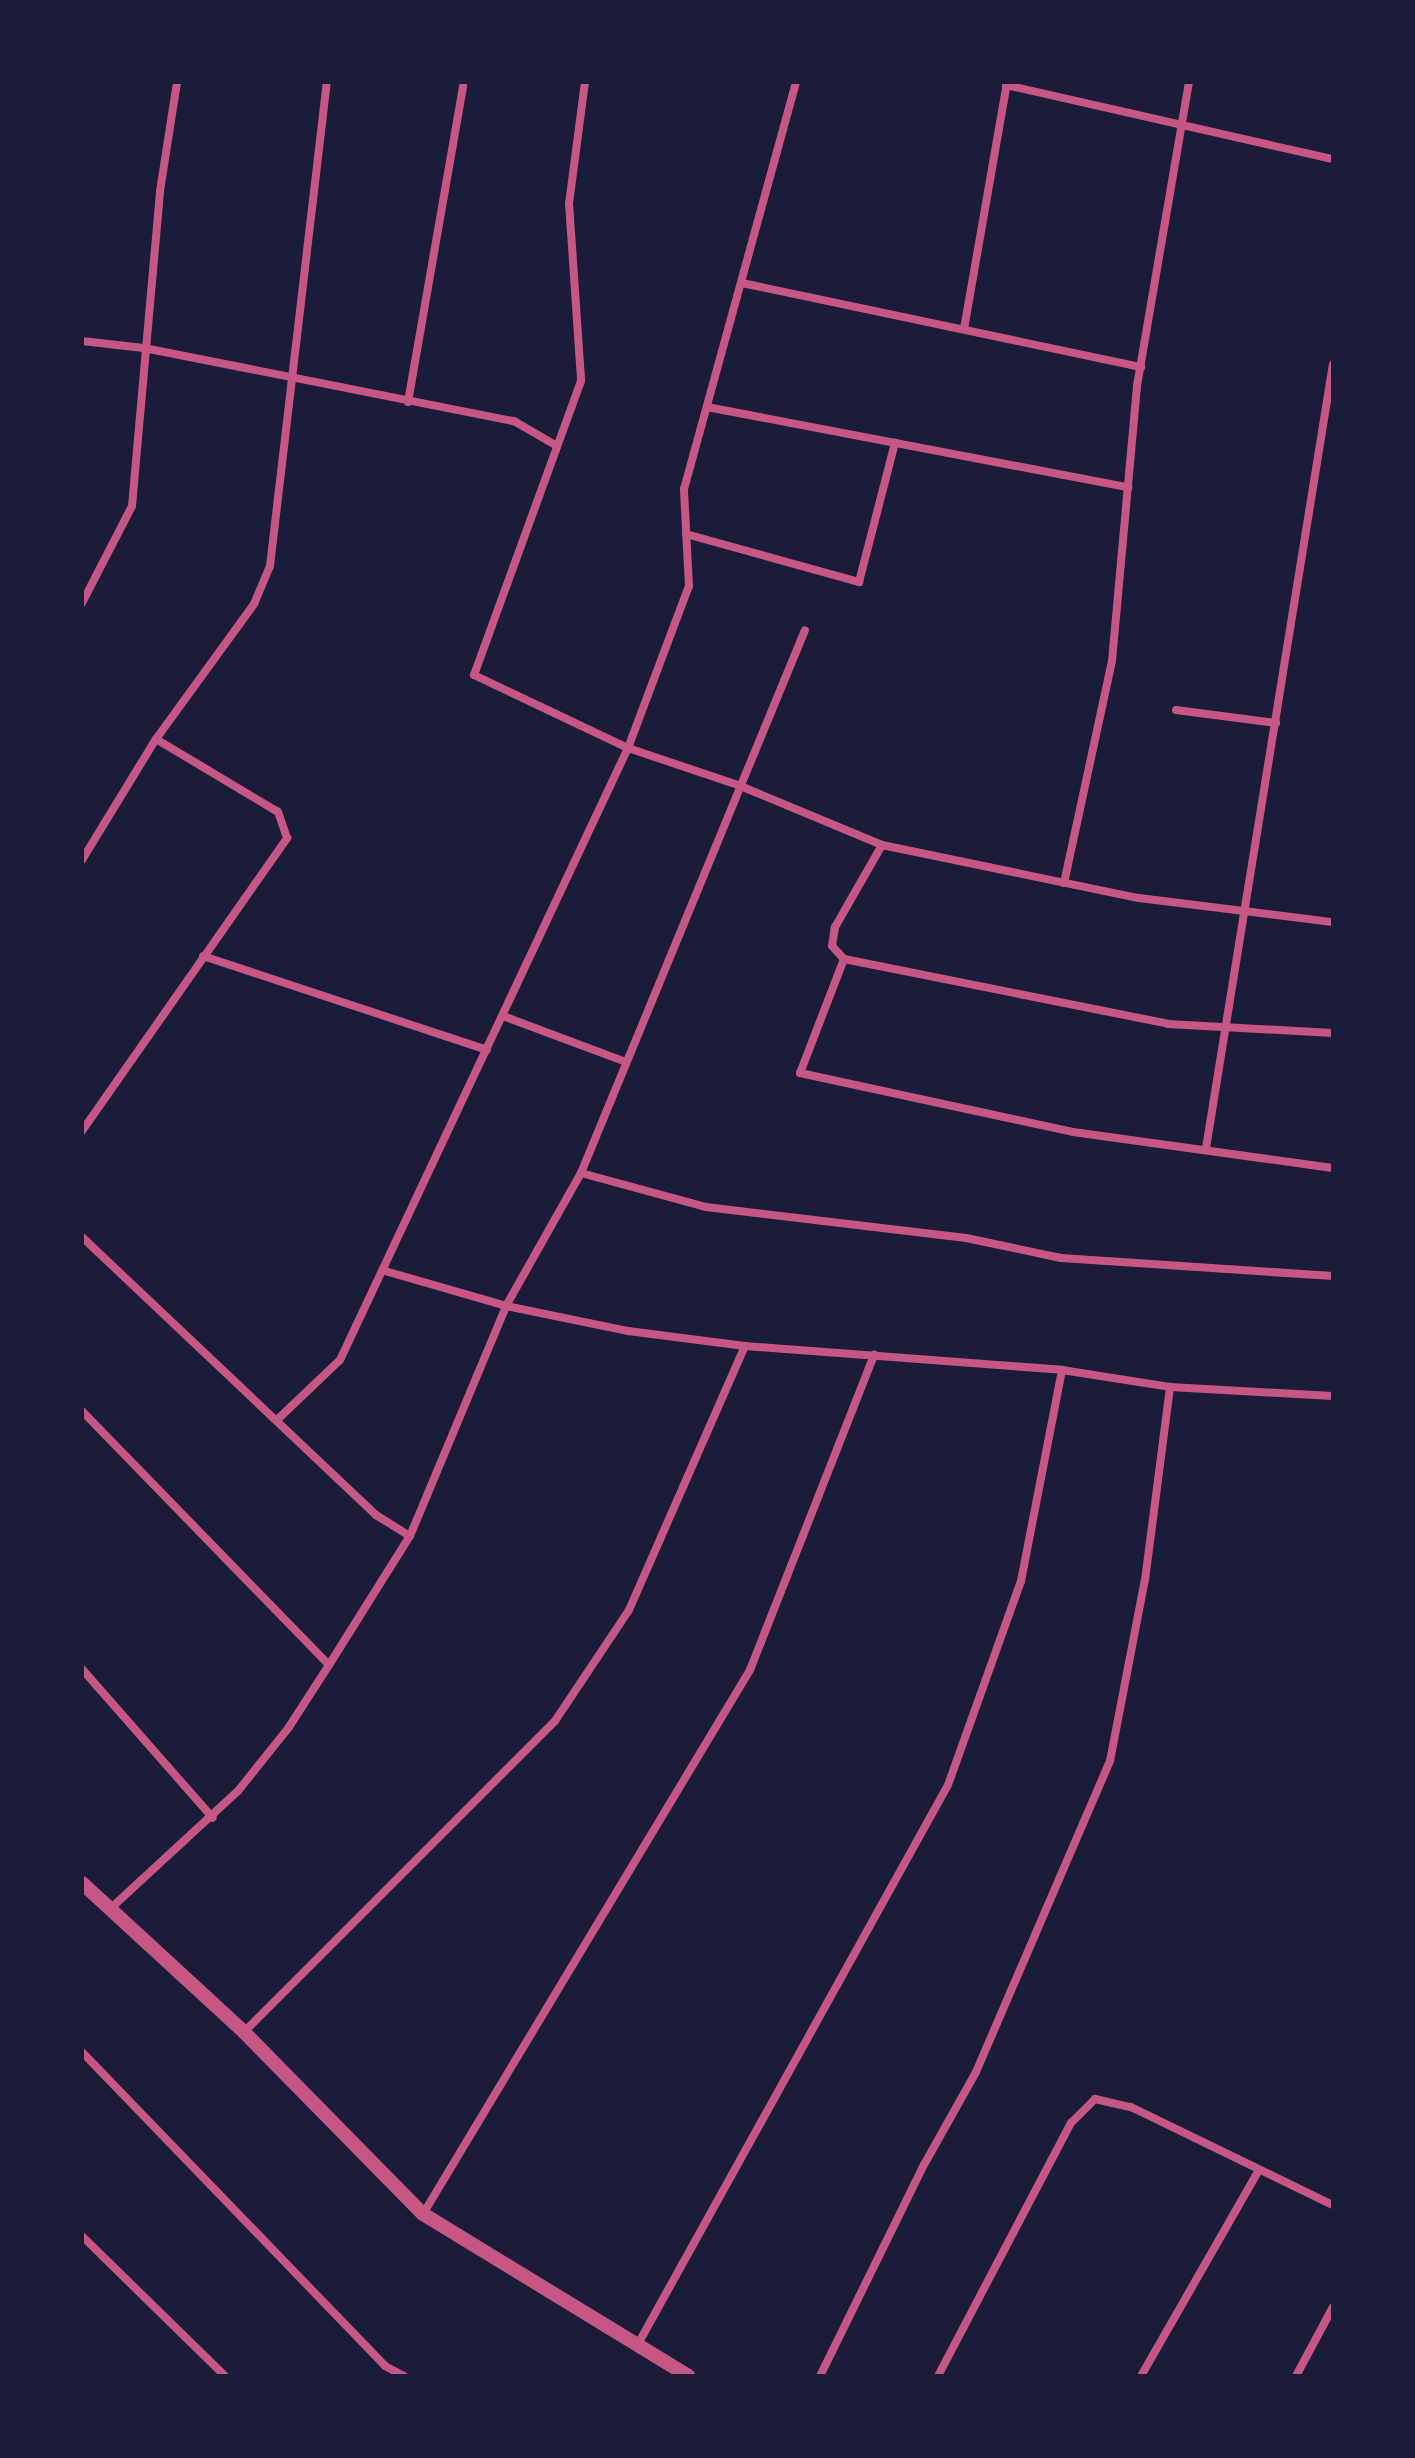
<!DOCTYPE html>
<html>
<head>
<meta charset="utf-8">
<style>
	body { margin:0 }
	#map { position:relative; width:1415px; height:2458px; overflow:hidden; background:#1b1b3a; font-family:"DejaVu Sans",sans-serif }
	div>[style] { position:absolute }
	.minor>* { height:8px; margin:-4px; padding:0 4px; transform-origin:4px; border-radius:4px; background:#c65784 }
	.tertiary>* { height:14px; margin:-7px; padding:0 7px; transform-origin:7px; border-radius:7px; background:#c65784 }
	span { translate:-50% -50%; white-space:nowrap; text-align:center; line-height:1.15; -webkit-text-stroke:8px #1b1b3a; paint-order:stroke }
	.frame { position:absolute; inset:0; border:84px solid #1b1b3a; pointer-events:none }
</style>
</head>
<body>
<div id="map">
	<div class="minor">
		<div style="left:585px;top:82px;width:122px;rotate:97.5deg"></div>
		<div style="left:569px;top:203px;width:178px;rotate:86.1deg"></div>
		<div style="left:581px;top:381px;width:313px;rotate:110deg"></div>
		<div style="left:474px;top:675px;width:170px;rotate:25.4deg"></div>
		<div style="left:628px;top:748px;width:116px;rotate:18.6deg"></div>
		<div style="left:738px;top:785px;width:156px;rotate:22.6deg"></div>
		<div style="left:882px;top:845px;width:262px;rotate:11.7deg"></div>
		<div style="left:1139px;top:898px;width:195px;rotate:7.1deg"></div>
		<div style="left:1006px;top:85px;width:335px;rotate:12.8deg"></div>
		<div style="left:742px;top:283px;width:408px;rotate:11.9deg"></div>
		<div style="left:964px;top:329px;width:251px;rotate:-80.1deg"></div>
		<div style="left:82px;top:341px;width:62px;rotate:6.4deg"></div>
		<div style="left:144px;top:348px;width:377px;rotate:11.2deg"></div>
		<div style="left:514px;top:421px;width:50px;rotate:30.2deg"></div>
		<div style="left:408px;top:402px;width:321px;rotate:-80.1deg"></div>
		<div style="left:707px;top:407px;width:429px;rotate:10.8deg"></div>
		<div style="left:686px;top:534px;width:180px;rotate:15.5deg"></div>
		<div style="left:859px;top:582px;width:144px;rotate:-75.5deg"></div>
		<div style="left:82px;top:603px;width:109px;rotate:-62.7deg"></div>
		<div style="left:132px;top:506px;width:316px;rotate:-84.9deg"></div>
		<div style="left:160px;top:191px;width:110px;rotate:-81.1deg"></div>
		<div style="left:1176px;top:710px;width:101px;rotate:7.4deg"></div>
		<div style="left:882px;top:845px;width:95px;rotate:119.8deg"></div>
		<div style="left:835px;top:927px;width:19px;rotate:99deg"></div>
		<div style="left:832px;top:946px;width:18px;rotate:47deg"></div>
		<div style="left:844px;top:959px;width:330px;rotate:11.3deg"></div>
		<div style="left:1168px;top:1024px;width:165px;rotate:3.1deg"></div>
		<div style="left:82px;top:860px;width:142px;rotate:-58.6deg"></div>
		<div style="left:156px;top:739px;width:167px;rotate:-54deg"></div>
		<div style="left:254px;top:604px;width:41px;rotate:-67.2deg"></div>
		<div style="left:270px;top:566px;width:487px;rotate:-83.3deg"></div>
		<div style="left:1064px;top:883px;width:227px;rotate:-77.8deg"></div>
		<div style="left:1112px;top:661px;width:276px;rotate:-84.8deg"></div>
		<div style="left:1137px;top:386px;width:308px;rotate:-80.3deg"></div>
		<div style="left:203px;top:956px;width:299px;rotate:18.3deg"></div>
		<div style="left:844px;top:959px;width:122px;rotate:111.1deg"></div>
		<div style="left:800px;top:1073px;width:279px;rotate:12.2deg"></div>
		<div style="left:1073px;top:1132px;width:262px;rotate:7.9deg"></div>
		<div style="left:503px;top:1016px;width:131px;rotate:20.5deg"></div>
		<div style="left:82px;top:1131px;width:358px;rotate:-55deg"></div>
		<div style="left:287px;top:838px;width:28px;rotate:-109deg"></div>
		<div style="left:278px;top:812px;width:142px;rotate:-149.1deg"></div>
		<div style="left:1206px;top:1148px;width:794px;rotate:-80.8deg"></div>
		<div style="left:581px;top:1173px;width:130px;rotate:15.2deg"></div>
		<div style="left:706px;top:1207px;width:262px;rotate:6.8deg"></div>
		<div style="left:966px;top:1238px;width:97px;rotate:11.9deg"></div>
		<div style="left:1061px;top:1258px;width:273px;rotate:3.8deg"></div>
		<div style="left:82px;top:1237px;width:405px;rotate:43.4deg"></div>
		<div style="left:376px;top:1515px;width:40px;rotate:32deg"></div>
		<div style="left:385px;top:1271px;width:126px;rotate:16.1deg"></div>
		<div style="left:506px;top:1306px;width:125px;rotate:11.6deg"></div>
		<div style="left:628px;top:1331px;width:118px;rotate:7.3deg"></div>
		<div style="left:745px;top:1346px;width:318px;rotate:4.3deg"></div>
		<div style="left:1062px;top:1370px;width:109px;rotate:8.9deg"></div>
		<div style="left:1170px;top:1387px;width:163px;rotate:3.2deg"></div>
		<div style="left:82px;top:1411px;width:354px;rotate:45.8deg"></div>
		<div style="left:329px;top:1665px;width:152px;rotate:-57.9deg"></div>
		<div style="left:410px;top:1536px;width:249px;rotate:-67.3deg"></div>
		<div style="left:506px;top:1306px;width:153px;rotate:-60.6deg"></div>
		<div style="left:581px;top:1173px;width:587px;rotate:-67.58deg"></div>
		<div style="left:279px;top:1418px;width:84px;rotate:-43.6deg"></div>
		<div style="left:340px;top:1360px;width:676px;rotate:-64.8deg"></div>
		<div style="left:628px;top:748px;width:173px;rotate:-69.4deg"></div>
		<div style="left:689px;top:586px;width:97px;rotate:-93deg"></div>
		<div style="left:684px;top:489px;width:422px;rotate:-74.6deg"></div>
		<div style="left:82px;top:1669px;width:198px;rotate:48.7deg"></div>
		<div style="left:110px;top:1909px;width:174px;rotate:-42.7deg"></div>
		<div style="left:238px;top:1791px;width:82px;rotate:-51.4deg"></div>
		<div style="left:289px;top:1727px;width:74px;rotate:-57.2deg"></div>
		<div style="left:244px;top:2032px;width:440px;rotate:-45deg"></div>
		<div style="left:555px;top:1721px;width:133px;rotate:-56.3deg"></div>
		<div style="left:629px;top:1610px;width:288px;rotate:-66.3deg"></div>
		<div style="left:82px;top:2052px;width:436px;rotate:46deg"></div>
		<div style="left:385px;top:2366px;width:21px;rotate:28deg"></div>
		<div style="left:423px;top:2214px;width:635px;rotate:-58.99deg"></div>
		<div style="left:750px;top:1670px;width:339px;rotate:-68.5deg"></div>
		<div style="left:82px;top:2236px;width:200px;rotate:44.4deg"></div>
		<div style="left:638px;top:2344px;width:639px;rotate:-60.99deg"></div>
		<div style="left:948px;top:1785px;width:217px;rotate:-70.3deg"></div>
		<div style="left:1021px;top:1581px;width:215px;rotate:-79deg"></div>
		<div style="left:820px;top:2376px;width:237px;rotate:-63.8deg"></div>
		<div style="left:925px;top:2163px;width:104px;rotate:-60.7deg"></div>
		<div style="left:976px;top:2072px;width:339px;rotate:-66.7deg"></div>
		<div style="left:1110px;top:1761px;width:184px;rotate:-79.1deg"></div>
		<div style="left:1145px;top:1580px;width:195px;rotate:-82.6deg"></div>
		<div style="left:938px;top:2376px;width:286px;rotate:-62.3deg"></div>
		<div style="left:1071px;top:2123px;width:34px;rotate:-45deg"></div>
		<div style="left:1095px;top:2099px;width:37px;rotate:13deg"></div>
		<div style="left:1131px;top:2107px;width:225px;rotate:25.9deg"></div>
		<div style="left:1141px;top:2376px;width:237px;rotate:-60.2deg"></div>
		<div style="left:1296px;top:2376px;width:78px;rotate:-61.8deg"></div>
	</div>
	<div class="tertiary">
		<div style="left:82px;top:1883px;width:220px;rotate:42.6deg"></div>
		<div style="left:244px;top:2032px;width:255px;rotate:45.5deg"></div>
		<div style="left:423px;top:2214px;width:311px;rotate:31.4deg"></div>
	</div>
	<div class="frame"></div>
</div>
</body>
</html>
